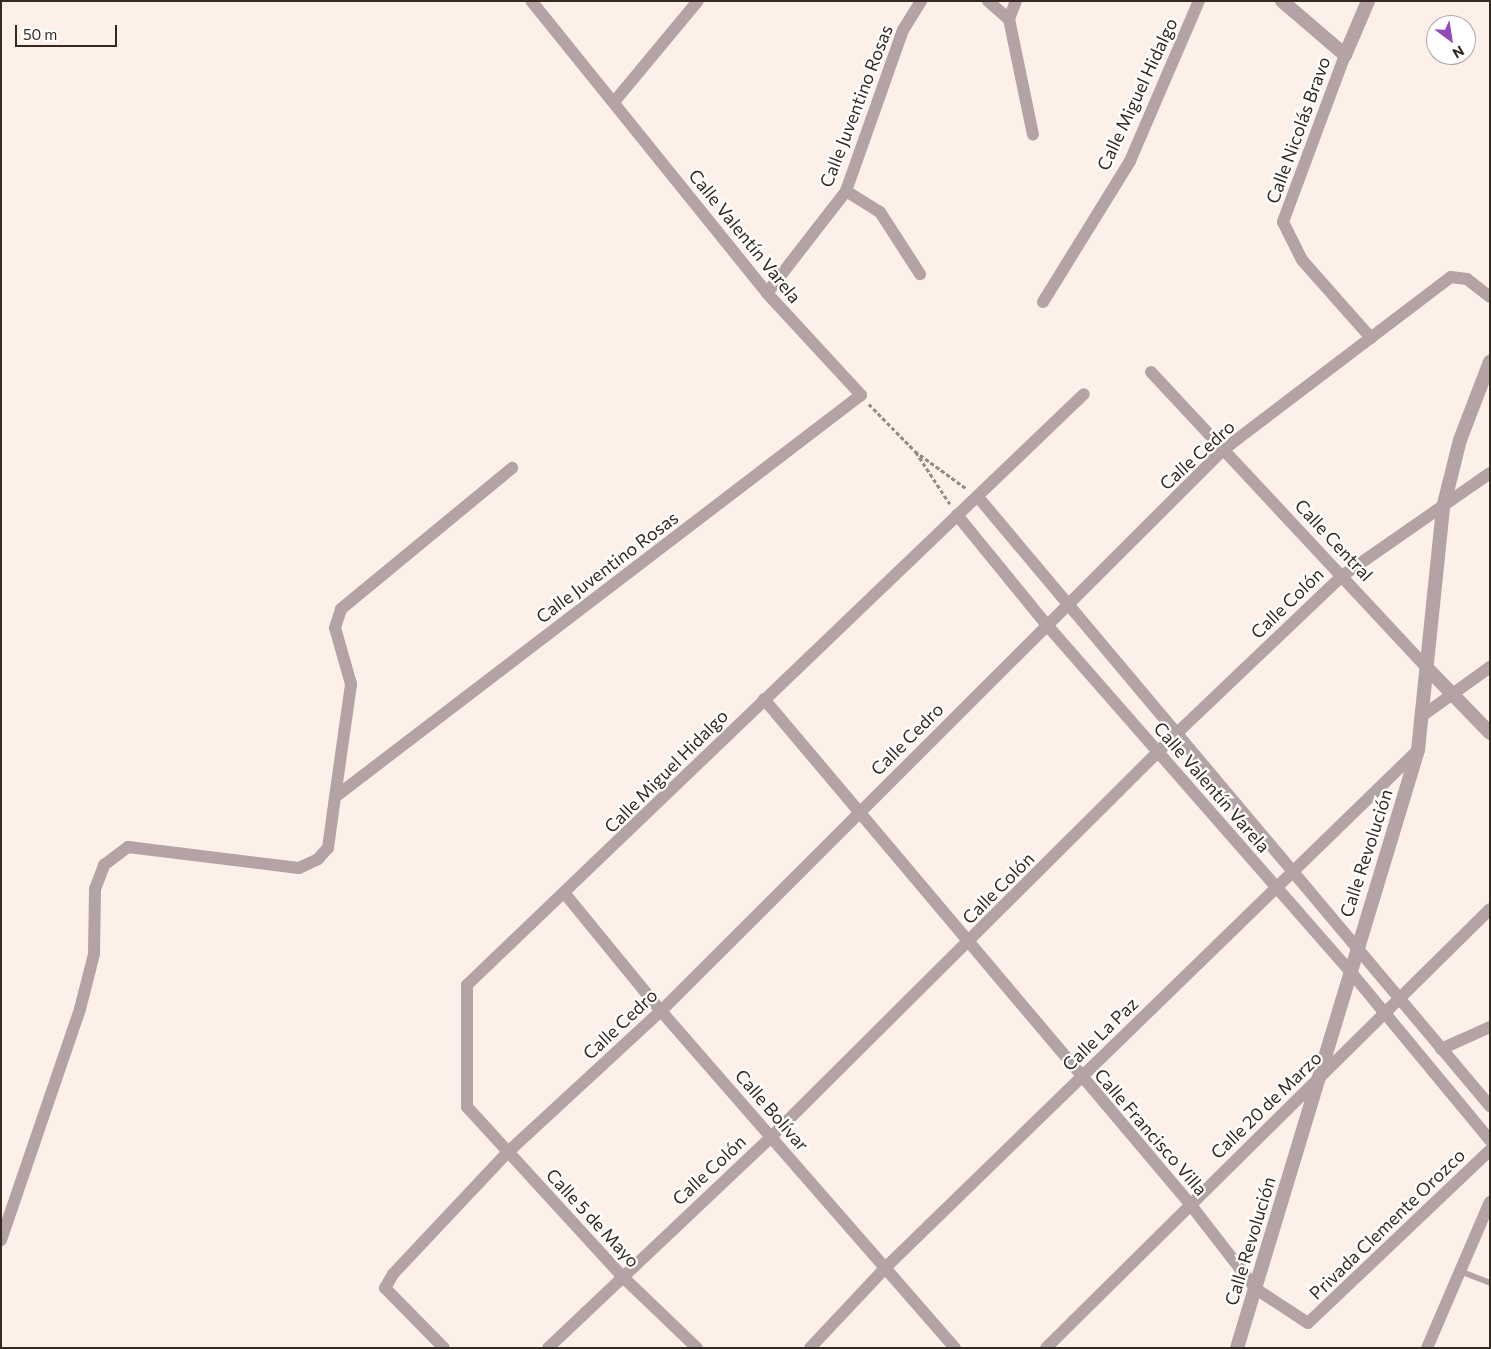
<!DOCTYPE html>
<html>
<head>
<meta charset="utf-8">
<style>
	body { margin:0 }
	#map { position:relative; width:1491px; height:1349px; overflow:hidden; background:#fdf0e9; font-family:Commissioner,sans-serif }
	div>[style] { position:absolute }
	.path>* { height:2.5px; margin-top:-1.25px; transform-origin:0; background:repeating-linear-gradient(90deg,#968982 0 4px,transparent 0 6.5px) }
	.service>* { height:6px; margin:-3px; padding:0 3px; transform-origin:3px; border-radius:3px; background:#b3a3a5 }
	.minor>* { height:12px; margin:-6px; padding:0 6px; transform-origin:6px; border-radius:6px; background:#b3a3a5 }
	.tertiary>* { height:14px; margin:-7px; padding:0 7px; transform-origin:7px; border-radius:7px; background:#b3a3a5 }
	span { translate:-50% -50%; white-space:nowrap; text-align:center; line-height:1.15; -webkit-text-stroke:4.5px #fff; paint-order:stroke }
	.street-label { font-size:18px; color:#352922 }
	.frame { position:absolute; inset:0; border:2px solid #352922; pointer-events:none }
	.north { position:absolute; left:1426px; top:15px; width:50px; height:50px; box-sizing:border-box; background:#fff; border:1px solid #aea9a7; border-radius:50%; rotate:149deg; font-size:14px; font-weight:700; line-height:20px; text-align:center; color:#352922 }
	.north::after { content:''; display:block; margin:auto; width:18px; height:22px; background:#934abd; clip-path:polygon(50% 0,100% 100%,50% 72%,0 100%) }
	.scale { position:absolute; left:15px; top:25px; width:102px; height:22px; box-sizing:border-box; border:2px solid #352922; border-top:0; padding-left:6px; font-size:15px; line-height:18px; white-space:nowrap; color:#352922; -webkit-text-stroke:4px #fff; paint-order:stroke }
</style>
</head>
<body>
<div id="map">
	<div class="path">
		<div style="left:869px;top:404px;width:66px;rotate:45.6deg"></div>
		<div style="left:915px;top:451px;width:64px;rotate:36.2deg"></div>
		<div style="left:916px;top:452px;width:62px;rotate:56.8deg"></div>
	</div>
	<div class="service">
		<div style="left:1462px;top:1272px;width:30px;rotate:21deg"></div>
	</div>
	<div class="minor">
		<div style="left:988px;top:1px;width:28px;rotate:41deg"></div>
		<div style="left:1009px;top:19px;width:118px;rotate:78.3deg"></div>
		<div style="left:1009px;top:19px;width:19px;rotate:-69deg"></div>
		<div style="left:1345px;top:55px;width:178px;rotate:110.4deg"></div>
		<div style="left:1283px;top:222px;width:42px;rotate:63.4deg"></div>
		<div style="left:1302px;top:260px;width:104px;rotate:48.5deg"></div>
		<div style="left:614px;top:102px;width:131px;rotate:-50.3deg"></div>
		<div style="left:846px;top:191px;width:40px;rotate:32deg"></div>
		<div style="left:880px;top:212px;width:74px;rotate:57.2deg"></div>
		<div style="left:767px;top:293px;width:129px;rotate:-52.2deg"></div>
		<div style="left:846px;top:191px;width:171px;rotate:-70.5deg"></div>
		<div style="left:903px;top:30px;width:34px;rotate:-58deg"></div>
		<div style="left:1043px;top:302px;width:166px;rotate:-58.3deg"></div>
		<div style="left:1130px;top:161px;width:174px;rotate:-66.7deg"></div>
		<div style="left:1151px;top:372px;width:406px;rotate:47deg"></div>
		<div style="left:978px;top:497px;width:796px;rotate:49.95deg"></div>
		<div style="left:957px;top:515px;width:141px;rotate:50.8deg"></div>
		<div style="left:1046px;top:624px;width:461px;rotate:48.8deg"></div>
		<div style="left:1350px;top:971px;width:219px;rotate:50.4deg"></div>
		<div style="left:764px;top:699px;width:661px;rotate:49.85deg"></div>
		<div style="left:1190px;top:1204px;width:108px;rotate:52.2deg"></div>
		<div style="left:1256px;top:1289px;width:62px;rotate:33.2deg"></div>
		<div style="left:1308px;top:1323px;width:251px;rotate:-43.5deg"></div>
		<div style="left:1422px;top:716px;width:84px;rotate:-35.8deg"></div>
		<div style="left:335px;top:797px;width:114px;rotate:-81.9deg"></div>
		<div style="left:351px;top:684px;width:58px;rotate:-105.9deg"></div>
		<div style="left:335px;top:628px;width:20px;rotate:-72deg"></div>
		<div style="left:341px;top:609px;width:222px;rotate:-39.5deg"></div>
		<div style="left:566px;top:895px;width:150px;rotate:50.7deg"></div>
		<div style="left:661px;top:1011px;width:447px;rotate:48.9deg"></div>
		<div style="left:1441px;top:1049px;width:54px;rotate:-24.2deg"></div>
		<div style="left:1px;top:1240px;width:244px;rotate:-71.1deg"></div>
		<div style="left:80px;top:1009px;width:57px;rotate:-75.7deg"></div>
		<div style="left:94px;top:954px;width:65px;rotate:-89.1deg"></div>
		<div style="left:95px;top:889px;width:26px;rotate:-69deg"></div>
		<div style="left:104px;top:865px;width:30px;rotate:-37deg"></div>
		<div style="left:128px;top:847px;width:172px;rotate:7deg"></div>
		<div style="left:299px;top:868px;width:21px;rotate:-25deg"></div>
		<div style="left:318px;top:859px;width:15px;rotate:-48deg"></div>
		<div style="left:328px;top:848px;width:51px;rotate:-82.2deg"></div>
		<div style="left:335px;top:797px;width:662px;rotate:-37.39deg"></div>
		<div style="left:861px;top:395px;width:139px;rotate:-132.7deg"></div>
		<div style="left:767px;top:293px;width:375px;rotate:-128.9deg"></div>
		<div style="left:444px;top:1348px;width:84px;rotate:-134.5deg"></div>
		<div style="left:385px;top:1288px;width:16px;rotate:-60deg"></div>
		<div style="left:393px;top:1274px;width:168px;rotate:-46.7deg"></div>
		<div style="left:508px;top:1152px;width:208px;rotate:-42.7deg"></div>
		<div style="left:661px;top:1011px;width:794px;rotate:-44.95deg"></div>
		<div style="left:1223px;top:450px;width:286px;rotate:-37.2deg"></div>
		<div style="left:1451px;top:277px;width:16px;rotate:7deg"></div>
		<div style="left:1467px;top:279px;width:29px;rotate:38deg"></div>
		<div style="left:548px;top:1348px;width:308px;rotate:-43.4deg"></div>
		<div style="left:772px;top:1136px;width:570px;rotate:-44.86deg"></div>
		<div style="left:1176px;top:734px;width:229px;rotate:-43.6deg"></div>
		<div style="left:1342px;top:576px;width:180px;rotate:-34.8deg"></div>
		<div style="left:697px;top:1348px;width:105px;rotate:-136.2deg"></div>
		<div style="left:621px;top:1275px;width:228px;rotate:-132.5deg"></div>
		<div style="left:467px;top:1107px;width:122px;rotate:-90deg"></div>
		<div style="left:467px;top:985px;width:854px;rotate:-43.77deg"></div>
		<div style="left:810px;top:1348px;width:110px;rotate:-46.8deg"></div>
		<div style="left:885px;top:1268px;width:743px;rotate:-44.18deg"></div>
		<div style="left:1046px;top:1348px;width:624px;rotate:-44.68deg"></div>
		<div style="left:1427px;top:1348px;width:159px;rotate:-66.7deg"></div>
	</div>
	<div class="tertiary">
		<div style="left:1282px;top:1px;width:83px;rotate:40.6deg"></div>
		<div style="left:1345px;top:55px;width:59px;rotate:-66.9deg"></div>
		<div style="left:1428px;top:669px;width:89px;rotate:45.9deg"></div>
		<div style="left:1237px;top:1348px;width:625px;rotate:-73.16deg"></div>
		<div style="left:1418px;top:750px;width:243px;rotate:-84.1deg"></div>
		<div style="left:1443px;top:508px;width:70px;rotate:-76deg"></div>
		<div style="left:1460px;top:440px;width:84px;rotate:-69deg"></div>
	</div>
	<div class="street-label">
		<span style="left:1137px;top:94px;rotate:-65deg">Calle Miguel Hidalgo</span>
		<span style="left:856px;top:106px;rotate:-69deg">Calle Juventino Rosas</span>
		<span style="left:1298px;top:130px;rotate:-70deg">Calle Nicolás Bravo</span>
		<span style="left:745px;top:236px;rotate:51deg">Calle Valentín Varela</span>
		<span style="left:1197px;top:455px;rotate:-42deg">Calle Cedro</span>
		<span style="left:1334px;top:540px;rotate:47deg">Calle Central</span>
		<span style="left:607px;top:567px;rotate:-37deg">Calle Juventino Rosas</span>
		<span style="left:1287px;top:603px;rotate:-44deg">Calle Colón</span>
		<span style="left:907px;top:739px;rotate:-45deg">Calle Cedro</span>
		<span style="left:666px;top:771px;rotate:-45deg">Calle Miguel Hidalgo</span>
		<span style="left:1212px;top:787px;rotate:49deg">Calle Valentín Varela</span>
		<span style="left:1366px;top:853px;rotate:-72deg">Calle Revolución</span>
		<span style="left:998px;top:888px;rotate:-45deg">Calle Colón</span>
		<span style="left:620px;top:1024px;rotate:-43deg">Calle Cedro</span>
		<span style="left:1100px;top:1034px;rotate:-44deg">Calle La Paz</span>
		<span style="left:1266px;top:1105px;rotate:-44deg">Calle 20 de Marzo</span>
		<span style="left:772px;top:1110px;rotate:49deg">Calle Bolívar</span>
		<span style="left:1151px;top:1132px;rotate:49deg">Calle Francisco Villa</span>
		<span style="left:709px;top:1170px;rotate:-43deg">Calle Colón</span>
		<span style="left:593px;top:1218px;rotate:47deg">Calle 5 de Mayo</span>
		<span style="left:1387px;top:1224px;rotate:-44deg">Privada Clemente Orozco</span>
		<span style="left:1250px;top:1241px;rotate:-73deg">Calle Revolución</span>
	</div>
	<div class="frame"></div>
	<div class="north">N</div>
	<div class="scale">50 m</div>
</div>
</body>
</html>
